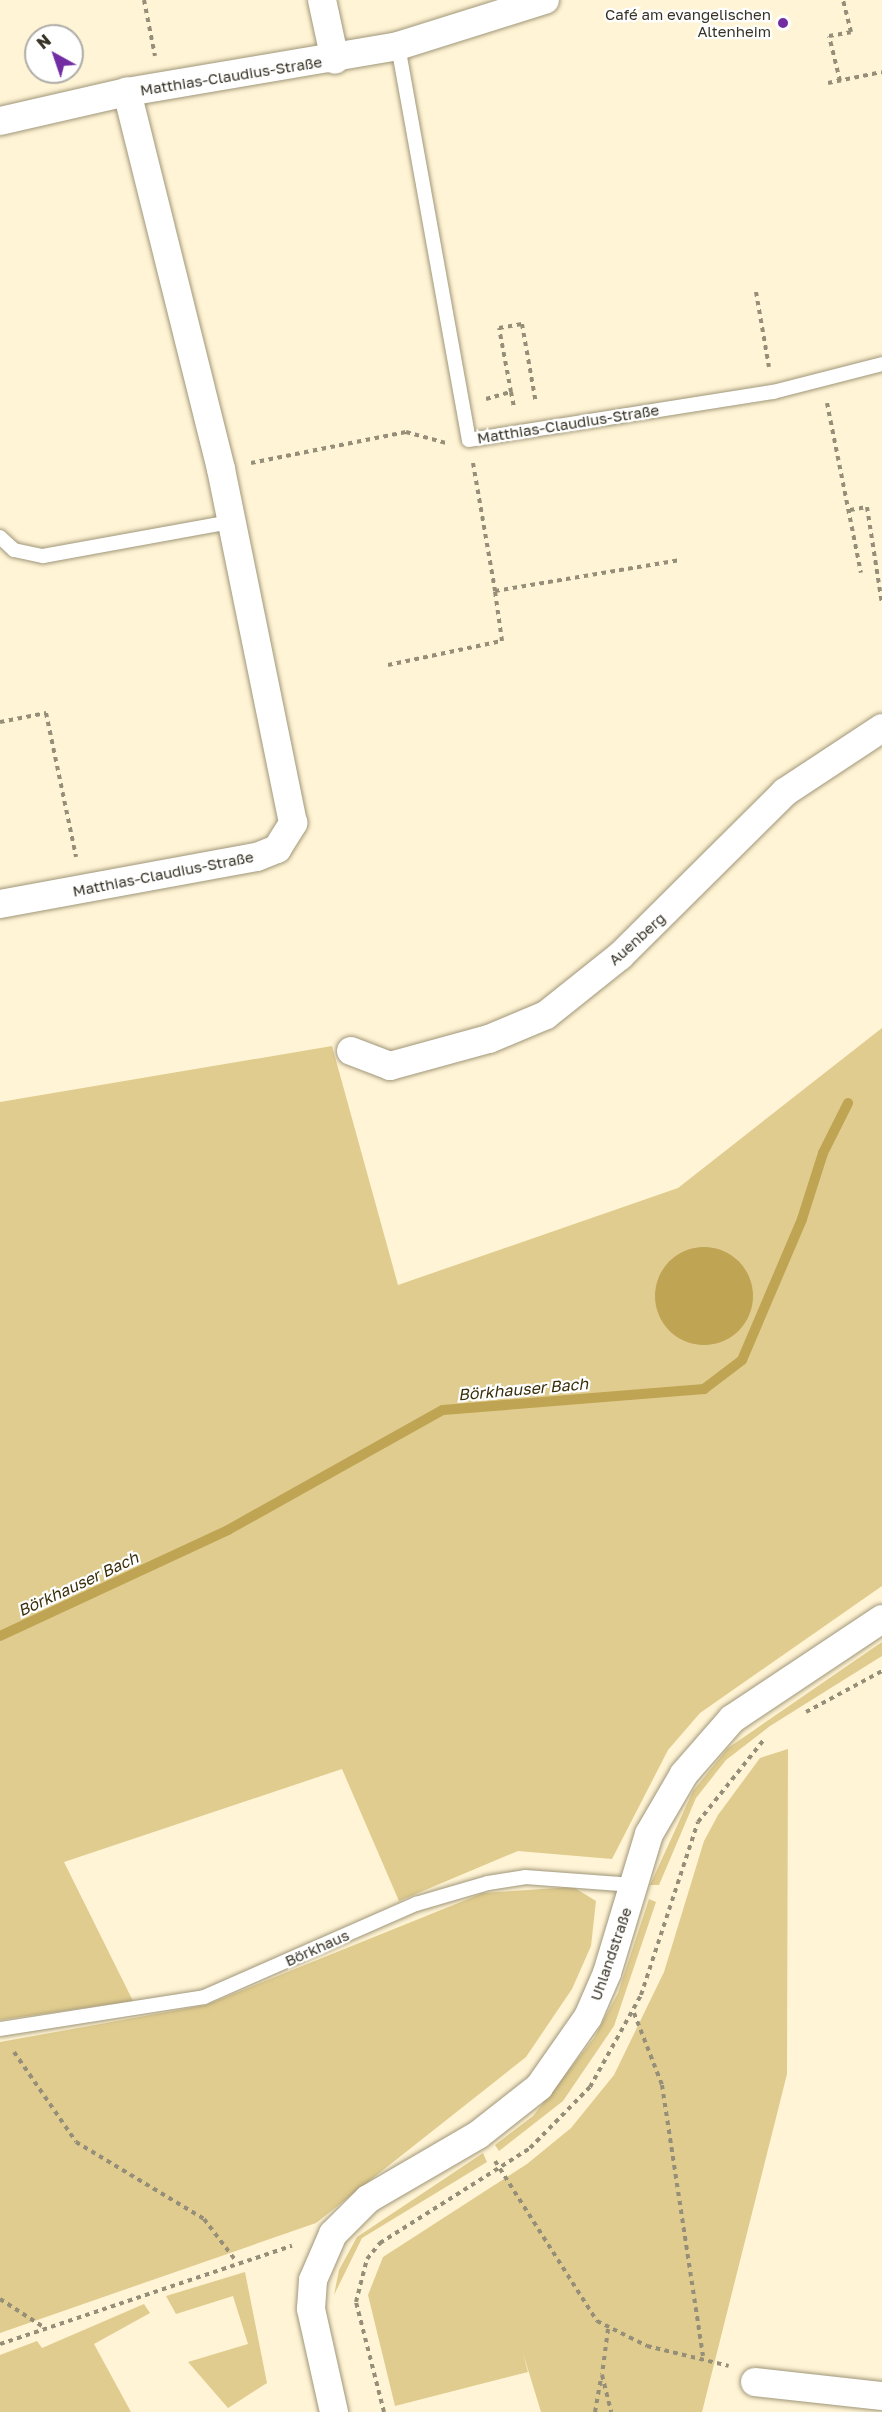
<!DOCTYPE html>
<html>
<head>
<meta charset="utf-8">
<style>
	body { margin:0 }
	#map { position:relative; width:882px; height:2412px; overflow:hidden; background:#fff4d5; font-family:"Golos Text",sans-serif }
	div>[style] { position:absolute }
	.green>* { inset:0; background:#e0cc8e }
	.water>* { inset:0; background:#bea453 }
	.round { border-radius:50% }
	.stream>* { height:10px; margin:-5px; padding:0 5px; transform-origin:5px; border-radius:5px; background:#bea453 }
	.path>* { height:4px; margin-top:-2px; transform-origin:0; background:repeating-linear-gradient(90deg,#958e78 0 4.5px,transparent 0 9px) }
	.roads { filter:drop-shadow(0 0 2px #a09679) drop-shadow(0 0 2px #a09679) }
	.service>* { height:14px; margin:-7px; padding:0 7px; transform-origin:7px; border-radius:7px; background:#fff }
	.minor>* { height:28px; margin:-14px; padding:0 14px; transform-origin:14px; border-radius:14px; background:#fff }
	.dots>* { width:16px; height:16px; translate:-50% -50%; box-sizing:border-box; border:3px solid #fff; border-radius:50% }
	span { translate:-50% -50%; white-space:nowrap; text-align:center; line-height:1.15; -webkit-text-stroke:4.5px #fff; paint-order:stroke }
	.poi-label { font-size:15px; color:#373326 }
	.right { translate:-100% -50%; text-align:right }
	.street-label { font-size:15px; color:#373326 }
	.water-label { font-size:16px; color:#3b300b; font-style:italic }
	.north { position:absolute; left:24px; top:24px; width:60px; height:60px; box-sizing:border-box; background:#fff; border:2px solid #afada8; border-radius:50%; rotate:320deg; font-size:16px; font-weight:700; line-height:24px; text-align:center; color:#373326 }
	.north::after { content:''; display:block; margin:auto; width:21px; height:27px; background:#722da2; clip-path:polygon(50% 0,100% 100%,50% 72%,0 100%) }
</style>
</head>
<body>
<div id="map">
	<div class="green">
		<div style="clip-path:polygon(882px 1028px,882px 1586px,700px 1713px,668px 1750px,612px 1859px,518px 1851px,399px 1901px,342px 1769px,64px 1862px,133px 2001px,0 2020px,0 1102px,332px 1046px,398px 1285px,678px 1188px)"></div>
		<div style="clip-path:polygon(882px 1642px,882px 1656px,770px 1726px,726px 1760px,696px 1798px,659px 1885px,650px 1885px,693px 1791px,728px 1748px)"></div>
		<div style="clip-path:polygon(788px 1749px,787px 2074px,702px 2412px,541px 2412px,523px 2353px,528px 2372px,395px 2406px,368px 2295px,383px 2257px,527px 2164px,571px 2128px,614px 2075px,664px 1972px,704px 1841px,718px 1815px,760px 1758px)"></div>
		<div style="clip-path:polygon(573px 1887px,596px 1901px,591px 1946px,572px 1989px,526px 2057px,316px 2223px,0 2333px,0 2042px,206px 2005px,483px 1893px)"></div>
		<div style="clip-path:polygon(649px 1899px,656px 1902px,614px 2026px,563px 2101px,499px 2151px,495px 2145px,533px 2116px,594px 2038px,618px 1993px)"></div>
		<div style="clip-path:polygon(483px 2153px,487px 2162px,362px 2238px,334px 2295px,339px 2270px,357px 2237px)"></div>
		<div style="clip-path:polygon(245px 2272px,267px 2383px,228px 2408px,188px 2362px,248px 2344px,233px 2296px,176px 2314px,166px 2296px)"></div>
		<div style="clip-path:polygon(144px 2304px,150px 2313px,94px 2344px,131px 2412px,0 2412px,0 2355px,37px 2341px,42px 2348px)"></div>
	</div>
	<div class="water">
		<div class="round" style="left:655px;top:1247px;width:98px;height:98px"></div>
	</div>
	<div class="stream">
		<div style="left:0;top:1636px;width:251px;rotate:-24.9deg"></div>
		<div style="left:228px;top:1530px;width:246px;rotate:-29.2deg"></div>
		<div style="left:443px;top:1410px;width:262px;rotate:-4.6deg"></div>
		<div style="left:704px;top:1389px;width:48px;rotate:-37.3deg"></div>
		<div style="left:742px;top:1360px;width:153px;rotate:-66.9deg"></div>
		<div style="left:802px;top:1219px;width:69px;rotate:-72.3deg"></div>
		<div style="left:823px;top:1153px;width:56px;rotate:-63.4deg"></div>
	</div>
	<div class="path">
		<div style="left:144px;top:0;width:57px;rotate:78.9deg"></div>
		<div style="left:840px;top:81px;width:46px;rotate:-103.7deg"></div>
		<div style="left:829px;top:36px;width:22px;rotate:-10deg"></div>
		<div style="left:851px;top:32px;width:33px;rotate:-104deg"></div>
		<div style="left:828px;top:83px;width:55px;rotate:-11.5deg"></div>
		<div style="left:756px;top:292px;width:76px;rotate:80.2deg"></div>
		<div style="left:511px;top:392px;width:15px;rotate:79deg"></div>
		<div style="left:486px;top:399px;width:26px;rotate:-16deg"></div>
		<div style="left:511px;top:392px;width:65px;rotate:-100.6deg"></div>
		<div style="left:499px;top:328px;width:23px;rotate:-10deg"></div>
		<div style="left:522px;top:324px;width:80px;rotate:80deg"></div>
		<div style="left:827px;top:403px;width:173px;rotate:78.7deg"></div>
		<div style="left:251px;top:463px;width:158px;rotate:-11.3deg"></div>
		<div style="left:406px;top:432px;width:41px;rotate:15.4deg"></div>
		<div style="left:473px;top:463px;width:130px;rotate:80.2deg"></div>
		<div style="left:850px;top:510px;width:17px;rotate:-10deg"></div>
		<div style="left:867px;top:507px;width:98px;rotate:81.2deg"></div>
		<div style="left:388px;top:665px;width:116px;rotate:-11.9deg"></div>
		<div style="left:502px;top:641px;width:50px;rotate:-98deg"></div>
		<div style="left:495px;top:591px;width:188px;rotate:-9.5deg"></div>
		<div style="left:0;top:722px;width:47px;rotate:-11.1deg"></div>
		<div style="left:46px;top:713px;width:147px;rotate:78.2deg"></div>
		<div style="left:806px;top:1712px;width:86px;rotate:-28.3deg"></div>
		<div style="left:634px;top:2013px;width:77px;rotate:68.7deg"></div>
		<div style="left:662px;top:2085px;width:274px;rotate:81.4deg"></div>
		<div style="left:14px;top:2052px;width:109px;rotate:55.4deg"></div>
		<div style="left:76px;top:2142px;width:149px;rotate:31deg"></div>
		<div style="left:204px;top:2219px;width:53px;rotate:52.7deg"></div>
		<div style="left:495px;top:2161px;width:190px;rotate:57.5deg"></div>
		<div style="left:597px;top:2321px;width:56px;rotate:26.6deg"></div>
		<div style="left:647px;top:2346px;width:84px;rotate:13.7deg"></div>
		<div style="left:0;top:2299px;width:54px;rotate:32.8deg"></div>
		<div style="left:608px;top:2329px;width:46px;rotate:97.4deg"></div>
		<div style="left:602px;top:2375px;width:38px;rotate:76deg"></div>
		<div style="left:0;top:2344px;width:308px;rotate:-18.6deg"></div>
		<div style="left:384px;top:2412px;width:114px;rotate:-104.3deg"></div>
		<div style="left:356px;top:2302px;width:44px;rotate:-75.7deg"></div>
		<div style="left:367px;top:2259px;width:21px;rotate:-51deg"></div>
		<div style="left:380px;top:2243px;width:178px;rotate:-32.3deg"></div>
		<div style="left:530px;top:2148px;width:86px;rotate:-45.5deg"></div>
		<div style="left:590px;top:2087px;width:105px;rotate:-61deg"></div>
		<div style="left:641px;top:1995px;width:182px;rotate:-71.8deg"></div>
		<div style="left:698px;top:1822px;width:104px;rotate:-51.3deg"></div>
		<div style="left:595px;top:2412px;width:34px;rotate:-80deg"></div>
	</div>
	<div class="roads">
		<div class="service">
			<div style="left:398px;top:46px;width:400px;rotate:79.8deg"></div>
			<div style="left:469px;top:440px;width:308px;rotate:-9deg"></div>
			<div style="left:773px;top:392px;width:113px;rotate:-14.4deg"></div>
			<div style="left:0;top:537px;width:19px;rotate:43deg"></div>
			<div style="left:14px;top:550px;width:30px;rotate:12deg"></div>
			<div style="left:43px;top:556px;width:191px;rotate:-10.3deg"></div>
			<div style="left:0;top:2029px;width:206px;rotate:-8.9deg"></div>
			<div style="left:204px;top:1997px;width:232px;rotate:-23.7deg"></div>
			<div style="left:416px;top:1904px;width:75px;rotate:-16.3deg"></div>
			<div style="left:488px;top:1883px;width:37px;rotate:-9deg"></div>
			<div style="left:525px;top:1877px;width:109px;rotate:4.2deg"></div>
		</div>
		<div class="minor">
			<div style="left:322px;top:0;width:61px;rotate:77.8deg"></div>
			<div style="left:0;top:121px;width:130px;rotate:-12.9deg"></div>
			<div style="left:127px;top:92px;width:275px;rotate:-9.6deg"></div>
			<div style="left:398px;top:46px;width:154px;rotate:-17.4deg"></div>
			<div style="left:0;top:904px;width:261px;rotate:-10.4deg"></div>
			<div style="left:257px;top:857px;width:22px;rotate:-22deg"></div>
			<div style="left:277px;top:849px;width:31px;rotate:-58deg"></div>
			<div style="left:293px;top:823px;width:361px;rotate:-101.5deg"></div>
			<div style="left:221px;top:469px;width:389px;rotate:-104deg"></div>
			<div style="left:351px;top:1051px;width:42px;rotate:21deg"></div>
			<div style="left:390px;top:1066px;width:103px;rotate:-15.3deg"></div>
			<div style="left:489px;top:1039px;width:62px;rotate:-22.8deg"></div>
			<div style="left:546px;top:1015px;width:95px;rotate:-38.6deg"></div>
			<div style="left:620px;top:956px;width:233px;rotate:-44.8deg"></div>
			<div style="left:785px;top:792px;width:116px;rotate:-33.4deg"></div>
			<div style="left:755px;top:2382px;width:128px;rotate:6.3deg"></div>
			<div style="left:334px;top:2412px;width:106px;rotate:-102.6deg"></div>
			<div style="left:311px;top:2309px;width:29px;rotate:-86deg"></div>
			<div style="left:313px;top:2280px;width:50px;rotate:-66.5deg"></div>
			<div style="left:333px;top:2234px;width:49px;rotate:-45deg"></div>
			<div style="left:368px;top:2199px;width:127px;rotate:-30.2deg"></div>
			<div style="left:478px;top:2135px;width:78px;rotate:-38.2deg"></div>
			<div style="left:539px;top:2087px;width:85px;rotate:-55deg"></div>
			<div style="left:588px;top:2017px;width:48px;rotate:-66.6deg"></div>
			<div style="left:607px;top:1973px;width:145px;rotate:-73.2deg"></div>
			<div style="left:649px;top:1834px;width:69px;rotate:-59.7deg"></div>
			<div style="left:684px;top:1774px;width:73px;rotate:-48.9deg"></div>
			<div style="left:732px;top:1719px;width:180px;rotate:-33.7deg"></div>
		</div>
	</div>
	<div class="dots">
		<div style="left:783px;top:23px;background:#722da2"></div>
	</div>
	<div class="poi-label">
		<span class="right" style="left:771px;top:23px">Café am evangelischen<br>Altenheim</span>
	</div>
	<div class="street-label">
		<span style="left:231px;top:76px;rotate:-9deg">Matthias-Claudius-Straße</span>
		<span style="left:568px;top:424px;rotate:-9deg">Matthias-Claudius-Straße</span>
		<span style="left:163px;top:874px;rotate:-11deg">Matthias-Claudius-Straße</span>
		<span style="left:637px;top:939px;rotate:-42deg">Auenberg</span>
		<span style="left:317px;top:1948px;rotate:-24deg">Börkhaus</span>
		<span style="left:611px;top:1954px;rotate:-71deg">Uhlandstraße</span>
	</div>
	<div class="water-label">
		<span style="left:523px;top:1389px;rotate:-5deg">Börkhauser Bach</span>
		<span style="left:78px;top:1584px;rotate:-25deg">Börkhauser Bach</span>
	</div>
	<div class="north">N</div>
</div>
</body>
</html>
